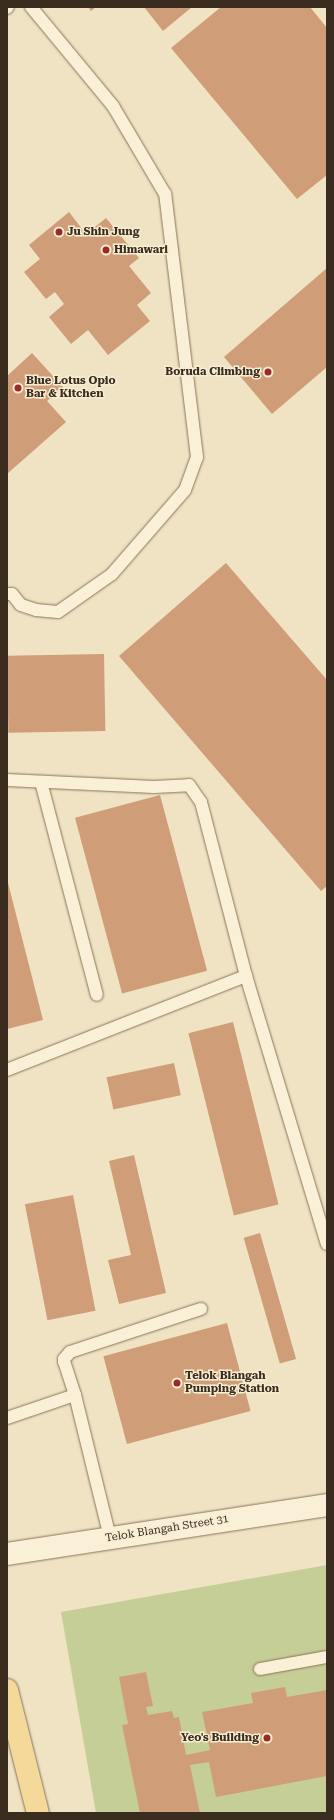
<!DOCTYPE html>
<html>
<head>
<meta charset="utf-8">
<style>
	body { margin:0 }
	#map { position:relative; width:334px; height:1820px; overflow:hidden; background:#efe3c3; font-family:"Roboto Serif",serif }
	div>[style] { position:absolute }
	.green>* { inset:0; background:#c6ce97 }
	.building>* { inset:0; background:#cf9e78; transform-origin:0 0 }
	.roads { filter:drop-shadow(0 0 1px #8a7459) drop-shadow(0 0 1px #8a7459) }
	.lane>* { height:12px; margin:-6px; padding:0 6px; transform-origin:6px; border-radius:6px; background:#faf0d7 }
	.street>* { height:22px; margin:-11px; padding:0 11px; transform-origin:11px; border-radius:11px; background:#faf0d7 }
	.primary>* { height:22px; margin:-11px; padding:0 11px; transform-origin:11px; border-radius:11px; background:#f4d99a }
	.dots>* { width:11px; height:11px; translate:-50% -50%; box-sizing:border-box; border:2px solid #f7edd3; border-radius:50% }
	span { translate:-50% -50%; white-space:nowrap; text-align:center; line-height:1.15; -webkit-text-stroke:3px #f7edd3; paint-order:stroke }
	.poi-label { font-size:11px; color:#3a2c1e; font-weight:700 }
	.left { translate:0 -50%; text-align:left }
	.right { translate:-100% -50%; text-align:right }
	.street-label { font-size:11px; color:#3a2c1e }
	.frame { position:absolute; inset:0; border:8px solid #3a2c1e; pointer-events:none }
</style>
</head>
<body>
<div id="map">
	<div class="green">
		<div style="clip-path:polygon(327px 1565px,327px 1813px,96px 1813px,61px 1612px)"></div>
	</div>
	<div class="building">
		<div style="clip-path:polygon(88px 7px,96px 7px,91px 11px)"></div>
		<div style="clip-path:polygon(144px 7px,192px 7px,163px 31px)"></div>
		<div style="clip-path:polygon(221px 7px,310px 7px,327px 28px,327px 175px,297px 199px,171px 48px)"></div>
		<div style="clip-path:polygon(69px 212px,86px 234px,106px 218px,139px 258px,129px 266px,151px 293px,137px 305px,150px 321px,108px 355px,88px 330px,71px 344px,49px 317px,64px 304px,55px 292px,46px 299px,24px 272px,40px 259px,29px 245px)"></div>
		<div style="clip-path:polygon(327px 268px,327px 367px,272px 414px,224px 357px)"></div>
		<div style="clip-path:polygon(32px 353px,63px 387px,47px 401px,66px 422px,7px 474px,7px 376px)"></div>
		<div style="clip-path:polygon(226px 563px,327px 680px,327px 886px,321px 891px,119px 656px)"></div>
		<div style="left:104px;top:654px;width:77px;height:97px;rotate:89deg"></div>
		<div style="left:160px;top:795px;width:182px;height:88px;rotate:75deg"></div>
		<div style="clip-path:polygon(7px 879px,43px 1020px,7px 1029px)"></div>
		<div style="left:233px;top:1022px;width:188px;height:46px;rotate:76deg"></div>
		<div style="left:174px;top:1063px;width:33px;height:69px;rotate:78deg"></div>
		<div style="clip-path:polygon(134px 1155px,166px 1293px,119px 1304px,108px 1260px,131px 1255px,109px 1161px)"></div>
		<div style="left:73px;top:1195px;width:118px;height:49px;rotate:79deg"></div>
		<div style="left:260px;top:1233px;width:131px;height:17px;rotate:74deg"></div>
		<div style="left:227px;top:1323px;width:91px;height:128px;rotate:75deg"></div>
		<div style="clip-path:polygon(146px 1672px,153px 1706px,146px 1707px,148px 1715px,172px 1711px,174px 1718px,179px 1717px,186px 1755px,210px 1750px,202px 1712px,253px 1703px,251px 1693px,285px 1687px,287px 1697px,327px 1690px,327px 1776px,216px 1797px,209px 1762px,190px 1765px,200px 1813px,140px 1813px,122px 1725px,128px 1724px,119px 1677px)"></div>
	</div>
	<div class="roads">
		<div class="lane">
			<div style="left:7px;top:8px;width:1px;rotate:-45deg"></div>
			<div style="left:7px;top:594px;width:5px"></div>
			<div style="left:12px;top:594px;width:14px;rotate:51deg"></div>
			<div style="left:21px;top:605px;width:16px;rotate:18deg"></div>
			<div style="left:36px;top:610px;width:22px;rotate:5deg"></div>
			<div style="left:58px;top:612px;width:66px;rotate:-35.1deg"></div>
			<div style="left:112px;top:574px;width:111px;rotate:-49deg"></div>
			<div style="left:185px;top:490px;width:35px;rotate:-70deg"></div>
			<div style="left:197px;top:457px;width:265px;rotate:-96.9deg"></div>
			<div style="left:165px;top:194px;width:102px;rotate:-120.6deg"></div>
			<div style="left:113px;top:106px;width:129px;rotate:-129.6deg"></div>
			<div style="left:7px;top:780px;width:147px;rotate:2.7deg"></div>
			<div style="left:154px;top:787px;width:35px;rotate:-3deg"></div>
			<div style="left:189px;top:785px;width:21px;rotate:55deg"></div>
			<div style="left:201px;top:802px;width:180px;rotate:75.5deg"></div>
			<div style="left:246px;top:976px;width:280px;rotate:73.2deg"></div>
			<div style="left:41px;top:782px;width:220px;rotate:75.3deg"></div>
			<div style="left:7px;top:1070px;width:257px;rotate:-21.5deg"></div>
			<div style="left:75px;top:1395px;width:147px;rotate:76.2deg"></div>
			<div style="left:7px;top:1418px;width:72px;rotate:-18.7deg"></div>
			<div style="left:75px;top:1395px;width:35px;rotate:-108deg"></div>
			<div style="left:64px;top:1362px;width:3px;rotate:-90deg"></div>
			<div style="left:64px;top:1359px;width:9px;rotate:-49deg"></div>
			<div style="left:70px;top:1352px;width:138px;rotate:-18.2deg"></div>
			<div style="left:260px;top:1669px;width:68px;rotate:-10.2deg"></div>
		</div>
		<div class="street">
			<div style="left:7px;top:1554px;width:324px;rotate:-8.7deg"></div>
		</div>
		<div class="primary">
			<div style="left:7px;top:1690px;width:127px;rotate:75.9deg"></div>
		</div>
	</div>
	<div class="dots">
		<div style="left:59px;top:232px;background:#9b2927"></div>
		<div style="left:106px;top:250px;background:#9b2927"></div>
		<div style="left:268px;top:372px;background:#9b2927"></div>
		<div style="left:18px;top:388px;background:#9b2927"></div>
		<div style="left:177px;top:1383px;background:#9b2927"></div>
		<div style="left:267px;top:1738px;background:#9b2927"></div>
	</div>
	<div class="poi-label">
		<span class="left" style="left:67px;top:232px">Ju Shin Jung</span>
		<span class="left" style="left:114px;top:250px">Himawari</span>
		<span class="right" style="left:260px;top:372px">Boruda Climbing</span>
		<span class="left" style="left:26px;top:388px">Blue Lotus Opio<br>Bar &amp; Kitchen</span>
		<span class="left" style="left:185px;top:1383px">Telok Blangah<br>Pumping Station</span>
		<span class="right" style="left:259px;top:1738px">Yeo's Building</span>
	</div>
	<div class="street-label">
		<span style="left:167px;top:1529px;rotate:-9deg">Telok Blangah Street 31</span>
	</div>
	<div class="frame"></div>
</div>
</body>
</html>
